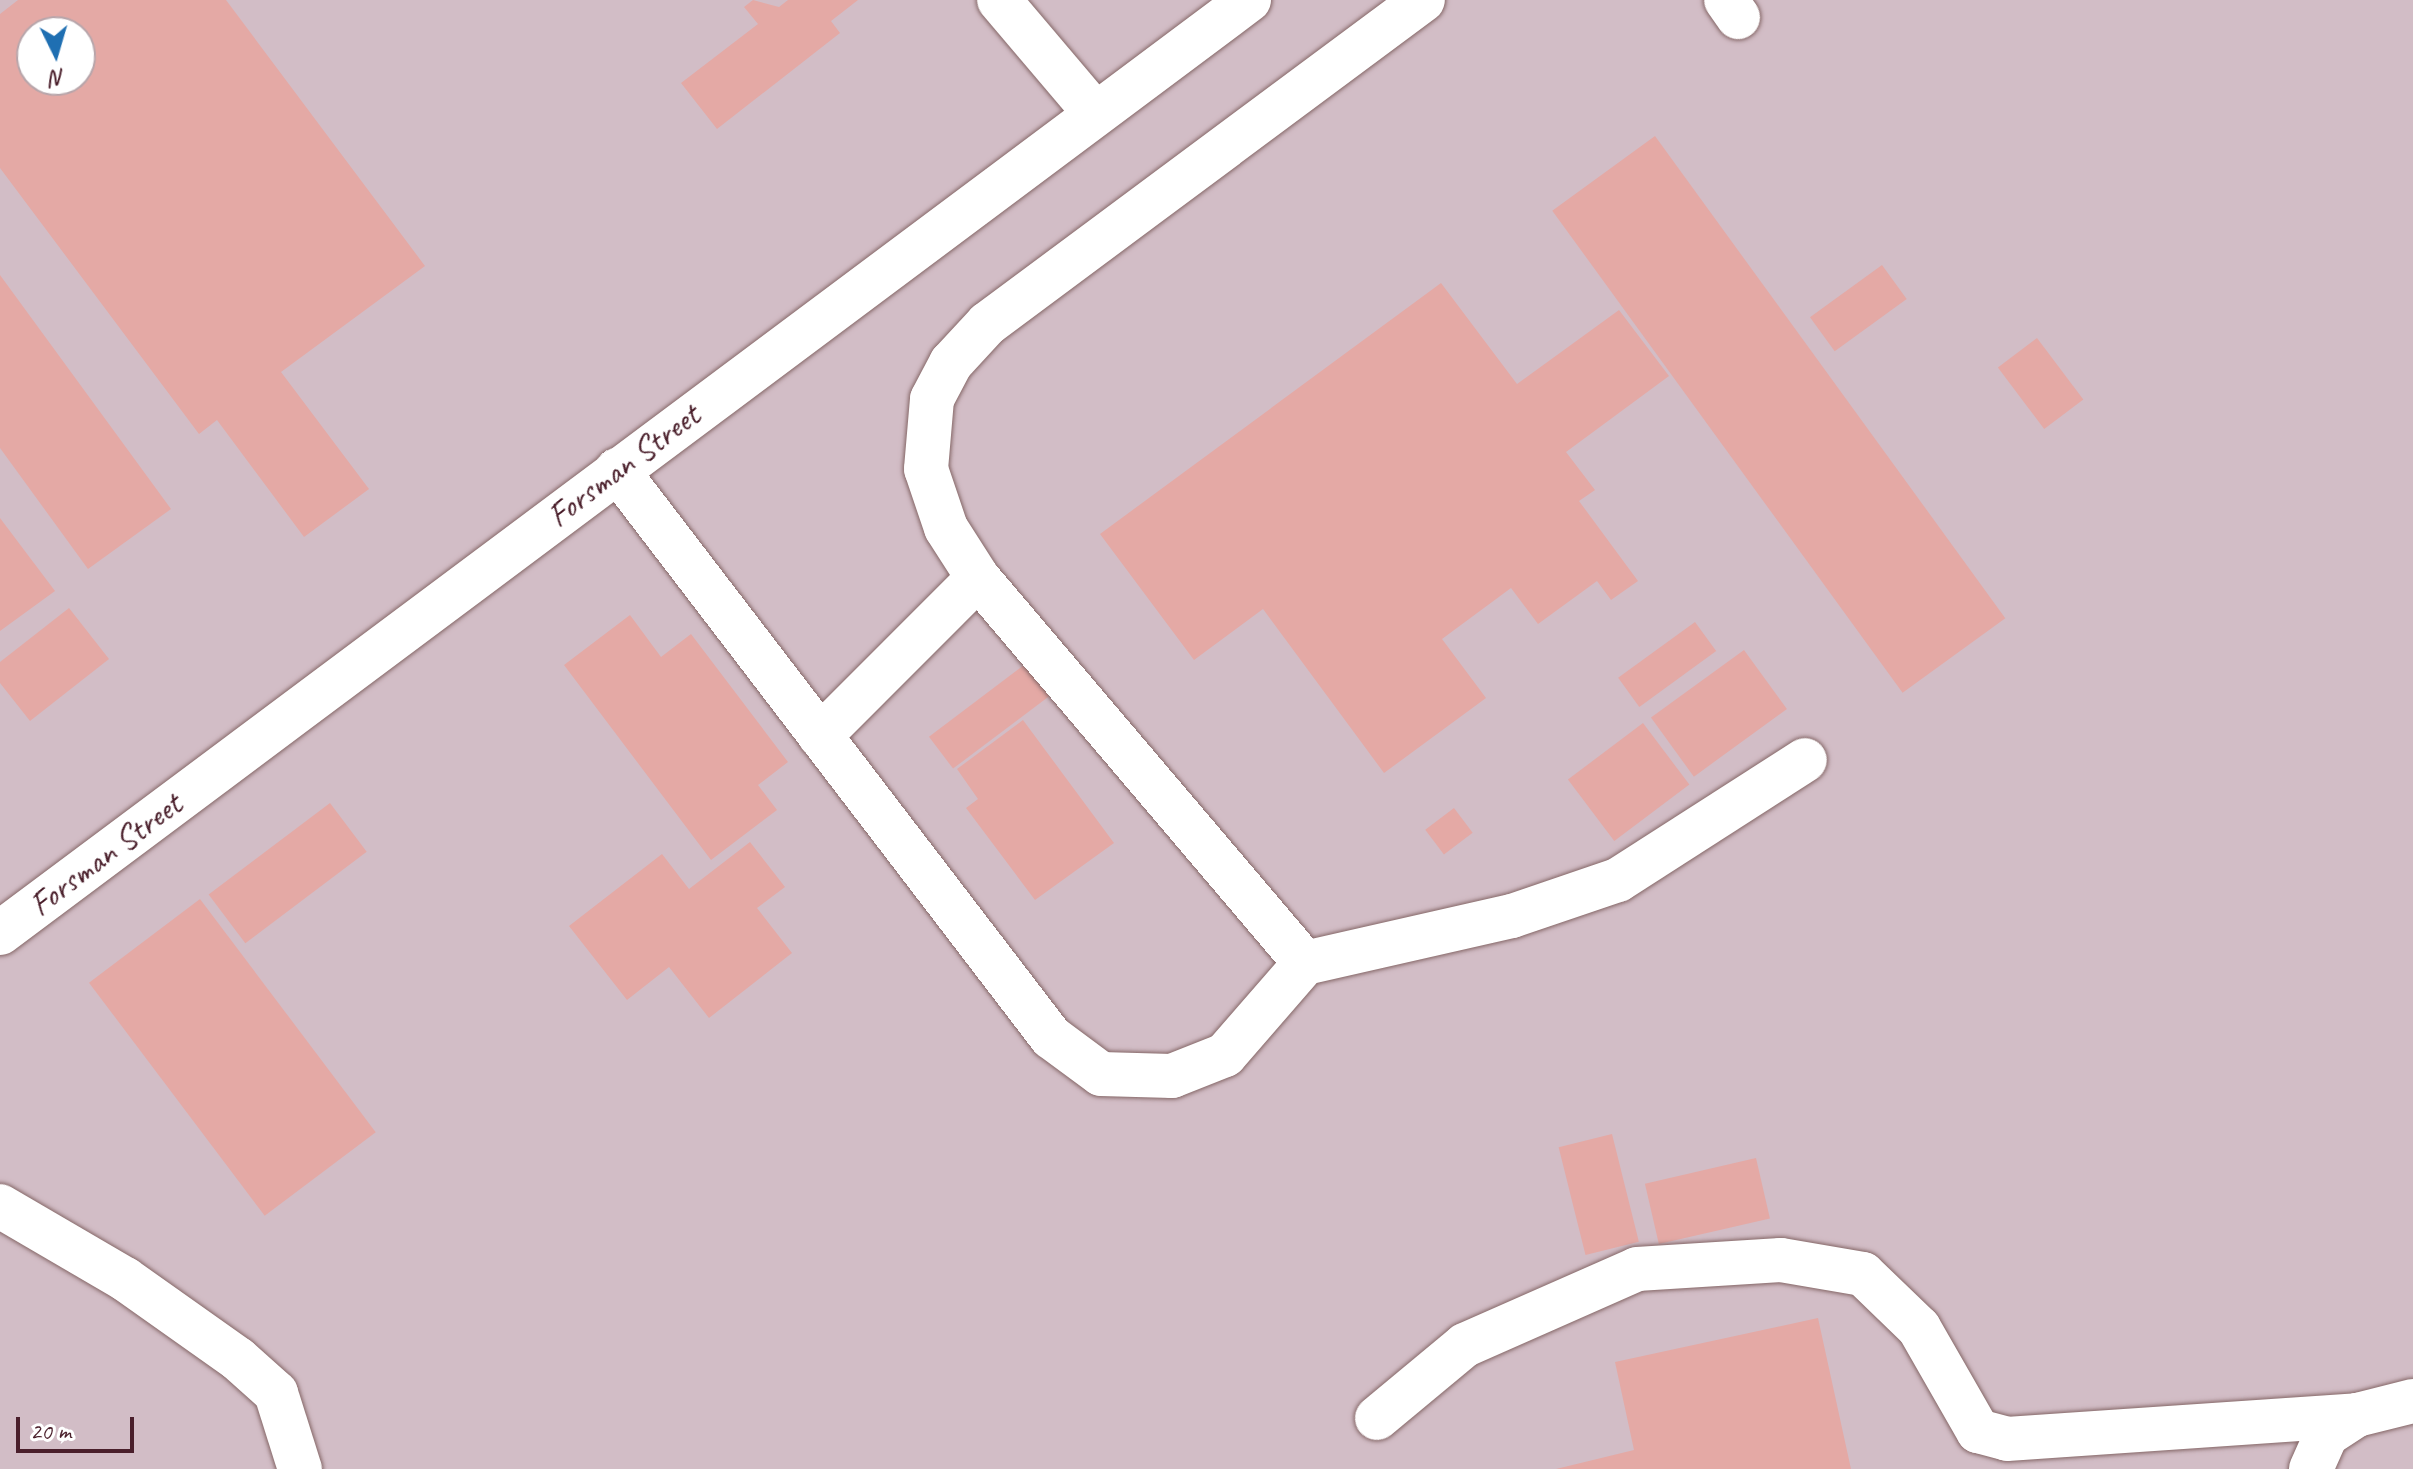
<!DOCTYPE html>
<html>
<head>
<meta charset="utf-8">
<style>
	body { margin:0 }
	#map { position:relative; width:2413px; height:1469px; overflow:hidden; background:#f2ecd7; font-family:Caveat,sans-serif }
	div>[style] { position:absolute }
	.industrial>* { inset:0; background:#d2bdc6 }
	.building>* { inset:0; background:#e4a9a5; transform-origin:0 0 }
	.roads { filter:drop-shadow(0 0 2px #856767) drop-shadow(0 0 2px #856767) }
	.minor>* { height:44px; margin:-22px; padding:0 22px; transform-origin:22px; border-radius:22px; background:#fff }
	span { translate:-50% -50%; white-space:nowrap; text-align:center; line-height:1.15; -webkit-text-stroke:7px #fff; paint-order:stroke }
	.street-label { font-size:34px; color:#4a1f2b }
	.north { position:absolute; left:16px; top:16px; width:80px; height:80px; box-sizing:border-box; background:#fff; border:2px solid #b7a5aa; border-radius:50%; rotate:175deg; font-size:22px; font-weight:700; line-height:32px; text-align:center; color:#4a1f2b }
	.north::after { content:''; display:block; margin:auto; width:28px; height:36px; background:#1f6fb2; clip-path:polygon(50% 0,100% 100%,50% 72%,0 100%) }
	.scale { position:absolute; left:16px; top:1417px; width:118px; height:36px; box-sizing:border-box; border:4px solid #4a1f2b; border-top:0; padding-left:10px; font-size:24px; line-height:28px; white-space:nowrap; color:#4a1f2b; -webkit-text-stroke:6px #fff; paint-order:stroke }
</style>
</head>
<body>
<div id="map">
	<div class="industrial">
		<div style="clip-path:polygon(evenodd,0 0,2413px 0,2413px 1469px,0 1469px,0 0,32px 32px,80px 32px,80px 80px,32px 80px,32px 32px)"></div>
	</div>
	<div class="building">
		<div style="clip-path:polygon(evenodd,18px 0,226px 0,425px 266px,281px 372px,369px 489px,304px 537px,217px 420px,199px 434px,0 168px,0 14px,18px 0,32px 32px,80px 32px,80px 80px,32px 80px,32px 32px)"></div>
		<div style="clip-path:polygon(753px 0,779px 7px,788px 0,858px 0,831px 21px,840px 33px,717px 129px,681px 83px,758px 24px,744px 7px)"></div>
		<div style="left:1655px;top:136px;width:596px;height:127px;rotate:54deg"></div>
		<div style="left:1882px;top:265px;width:42px;height:89px;rotate:54deg"></div>
		<div style="clip-path:polygon(0 275px,171px 509px,88px 569px,0 448px)"></div>
		<div style="clip-path:polygon(1441px 283px,1517px 384px,1619px 310px,1669px 376px,1566px 452px,1595px 490px,1579px 501px,1638px 581px,1611px 600px,1597px 581px,1538px 624px,1511px 588px,1442px 639px,1486px 698px,1384px 773px,1263px 609px,1194px 660px,1100px 534px)"></div>
		<div style="left:2037px;top:338px;width:77px;height:49px;rotate:53deg"></div>
		<div style="clip-path:polygon(0 518px,55px 591px,0 631px)"></div>
		<div style="clip-path:polygon(69px 608px,109px 659px,30px 721px,0 683px,0 662px)"></div>
		<div style="clip-path:polygon(630px 615px,661px 657px,691px 634px,788px 762px,758px 785px,777px 810px,711px 860px,564px 665px)"></div>
		<div style="left:1695px;top:622px;width:36px;height:95px;rotate:54deg"></div>
		<div style="left:1744px;top:650px;width:73px;height:115px;rotate:54deg"></div>
		<div style="left:1032px;top:659px;width:40px;height:129px;rotate:53deg"></div>
		<div style="clip-path:polygon(1023px 720px,1114px 843px,1035px 900px,966px 808px,978px 799px,957px 769px)"></div>
		<div style="left:1643px;top:723px;width:77px;height:94px;rotate:53deg"></div>
		<div style="left:330px;top:803px;width:61px;height:152px;rotate:53deg"></div>
		<div style="left:1454px;top:808px;width:31px;height:36px;rotate:53deg"></div>
		<div style="clip-path:polygon(750px 842px,785px 887px,757px 908px,792px 953px,709px 1018px,669px 967px,627px 1000px,569px 926px,662px 854px,689px 889px)"></div>
		<div style="left:200px;top:899px;width:292px;height:139px;rotate:53deg"></div>
		<div style="left:1612px;top:1134px;width:111px;height:55px;rotate:76deg"></div>
		<div style="left:1756px;top:1158px;width:62px;height:114px;rotate:77deg"></div>
		<div style="clip-path:polygon(1818px 1318px,1851px 1469px,1556px 1469px,1634px 1450px,1615px 1362px)"></div>
	</div>
	<div class="roads">
		<div class="minor">
			<div style="left:999px;top:0;width:145px;rotate:49.7deg"></div>
			<div style="left:1726px;top:0;width:21px;rotate:55deg"></div>
			<div style="left:617px;top:470px;width:714px;rotate:52.57deg"></div>
			<div style="left:1051px;top:1037px;width:62px;rotate:36.5deg"></div>
			<div style="left:1101px;top:1074px;width:71px;rotate:1.6deg"></div>
			<div style="left:1172px;top:1076px;width:57px;rotate:-21.6deg"></div>
			<div style="left:1225px;top:1055px;width:122px;rotate:-49deg"></div>
			<div style="left:1305px;top:963px;width:212px;rotate:-12.8deg"></div>
			<div style="left:1512px;top:916px;width:112px;rotate:-18.8deg"></div>
			<div style="left:1618px;top:880px;width:222px;rotate:-32.7deg"></div>
			<div style="left:978px;top:578px;width:505px;rotate:49.66deg"></div>
			<div style="left:820px;top:736px;width:223px;rotate:-45deg"></div>
			<div style="left:978px;top:578px;width:59px;rotate:-122.6deg"></div>
			<div style="left:946px;top:528px;width:62px;rotate:-108.7deg"></div>
			<div style="left:926px;top:469px;width:70px;rotate:-85.1deg"></div>
			<div style="left:932px;top:399px;width:41px;rotate:-62.2deg"></div>
			<div style="left:951px;top:363px;width:53px;rotate:-47.3deg"></div>
			<div style="left:987px;top:324px;width:543px;rotate:-36.62deg"></div>
			<div style="left:0;top:933px;width:1559px;rotate:-36.76deg"></div>
			<div style="left:0;top:1206px;width:145px;rotate:30.3deg"></div>
			<div style="left:125px;top:1279px;width:138px;rotate:35.3deg"></div>
			<div style="left:238px;top:1359px;width:51px;rotate:41.8deg"></div>
			<div style="left:276px;top:1393px;width:80px;rotate:72.5deg"></div>
			<div style="left:1377px;top:1418px;width:114px;rotate:-39.7deg"></div>
			<div style="left:1465px;top:1345px;width:188px;rotate:-23.8deg"></div>
			<div style="left:1637px;top:1269px;width:144px;rotate:-3.6deg"></div>
			<div style="left:1781px;top:1260px;width:83px;rotate:9.7deg"></div>
			<div style="left:1863px;top:1274px;width:78px;rotate:44deg"></div>
			<div style="left:1919px;top:1328px;width:119px;rotate:60.2deg"></div>
			<div style="left:1978px;top:1431px;width:30px;rotate:15deg"></div>
			<div style="left:2007px;top:1439px;width:351px;rotate:-3.9deg"></div>
			<div style="left:2311px;top:1469px;width:37px;rotate:-66deg"></div>
			<div style="left:2326px;top:1435px;width:37px;rotate:-33deg"></div>
			<div style="left:2357px;top:1415px;width:58px;rotate:-14deg"></div>
		</div>
	</div>
	<div class="street-label">
		<span style="left:623px;top:465px;rotate:-37deg">Forsman Street</span>
		<span style="left:105px;top:854px;rotate:-37deg">Forsman Street</span>
	</div>
	<div class="north">N</div>
	<div class="scale">20 m</div>
</div>
</body>
</html>
